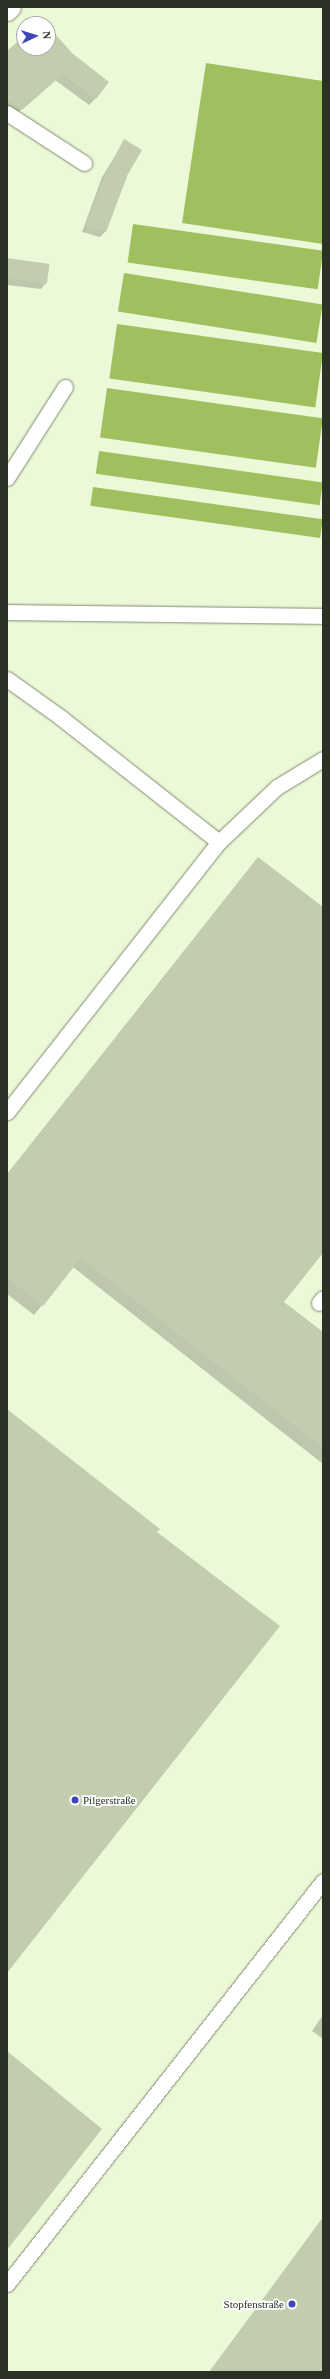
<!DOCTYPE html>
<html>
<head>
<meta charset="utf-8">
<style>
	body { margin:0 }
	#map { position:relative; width:330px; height:2379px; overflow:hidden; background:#ecf9d9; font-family:"Times New Roman",serif }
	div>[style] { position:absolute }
	.water>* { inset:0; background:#a0c05f; transform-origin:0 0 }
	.shadow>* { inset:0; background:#0003 }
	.building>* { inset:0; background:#c1cdae; transform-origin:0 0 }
	.roads { filter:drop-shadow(0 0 1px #808b6e) drop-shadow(0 0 1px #808b6e) }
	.service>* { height:15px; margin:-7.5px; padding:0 7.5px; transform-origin:7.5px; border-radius:7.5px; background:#fff }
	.minor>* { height:22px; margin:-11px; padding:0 11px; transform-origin:11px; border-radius:11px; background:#fff }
	.dots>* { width:11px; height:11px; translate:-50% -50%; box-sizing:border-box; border:2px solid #fff; border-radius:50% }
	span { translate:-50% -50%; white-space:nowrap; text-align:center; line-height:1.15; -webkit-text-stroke:3.5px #fff; paint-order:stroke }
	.poi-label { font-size:11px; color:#2c3125 }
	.left { translate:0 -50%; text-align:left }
	.right { translate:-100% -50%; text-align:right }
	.frame { position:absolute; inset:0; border:8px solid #2c3125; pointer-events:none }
	.north { position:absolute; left:16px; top:16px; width:40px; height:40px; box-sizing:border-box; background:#fff; border:1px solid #abada8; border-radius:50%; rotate:86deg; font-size:11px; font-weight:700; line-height:16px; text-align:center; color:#2c3125 }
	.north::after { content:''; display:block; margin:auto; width:14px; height:18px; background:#3f45ba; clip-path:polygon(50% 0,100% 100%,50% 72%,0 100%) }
</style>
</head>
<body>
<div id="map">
	<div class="water">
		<div style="clip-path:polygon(206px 63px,323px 81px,323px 244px,182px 223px)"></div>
		<div style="left:133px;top:224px;width:192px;height:39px;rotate:8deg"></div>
		<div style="left:124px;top:273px;width:201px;height:39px;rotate:9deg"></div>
		<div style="left:117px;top:324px;width:208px;height:55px;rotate:8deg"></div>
		<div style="left:107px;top:388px;width:218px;height:50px;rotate:8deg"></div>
		<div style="left:99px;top:451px;width:226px;height:23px;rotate:8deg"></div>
		<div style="left:93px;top:487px;width:232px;height:19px;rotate:8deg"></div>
	</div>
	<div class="shadow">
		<div style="clip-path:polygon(42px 21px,45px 24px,39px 24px)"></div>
		<div style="clip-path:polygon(48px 27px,96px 98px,89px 105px,55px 80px,14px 116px,7px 112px,7px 52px,24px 37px,24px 48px,48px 48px)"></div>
		<div style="clip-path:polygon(125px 140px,127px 176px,106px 231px,100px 237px,82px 232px,102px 177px)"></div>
		<div style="clip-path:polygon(7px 259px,49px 265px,46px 283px,41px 289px,7px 285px)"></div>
		<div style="clip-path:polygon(258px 858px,323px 908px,323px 1252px,283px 1302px,323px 1334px,323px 1464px,73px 1267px,34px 1315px,7px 1294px,7px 1174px)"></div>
		<div style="clip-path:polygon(323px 2015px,323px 2039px,312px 2031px)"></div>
		<div style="clip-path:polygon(314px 2230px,323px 2237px,323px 2372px,209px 2372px)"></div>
	</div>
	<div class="building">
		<div style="clip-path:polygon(48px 26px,72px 53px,109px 82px,96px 99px,63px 74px,22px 110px,7px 101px,7px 51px,24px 36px,24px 48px,48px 48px)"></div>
		<div style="clip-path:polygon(124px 139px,142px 150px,127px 176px,106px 232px,86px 226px,107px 171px)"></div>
		<div style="left:7px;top:258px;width:43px;height:20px;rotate:8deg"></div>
		<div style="clip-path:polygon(258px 857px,323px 907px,323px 1253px,284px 1302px,323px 1332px,323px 1448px,81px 1258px,43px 1306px,7px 1278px,7px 1175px)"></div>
		<div style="clip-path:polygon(7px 1409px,160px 1529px,157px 1532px,280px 1626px,7px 1973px)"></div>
		<div style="clip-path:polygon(7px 2051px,102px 2129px,7px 2250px)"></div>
		<div style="clip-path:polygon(323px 2217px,323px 2372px,210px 2372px)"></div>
	</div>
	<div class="roads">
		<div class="service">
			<div style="left:7px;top:113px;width:92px;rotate:33deg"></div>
			<div style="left:7px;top:478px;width:108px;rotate:-57.5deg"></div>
			<div style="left:7px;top:612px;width:316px;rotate:0.7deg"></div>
			<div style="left:7px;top:679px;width:65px;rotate:35.6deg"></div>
			<div style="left:60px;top:717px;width:202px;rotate:38.2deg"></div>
			<div style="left:7px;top:1112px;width:343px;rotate:-51.9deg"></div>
			<div style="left:219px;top:842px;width:80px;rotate:-43.5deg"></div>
			<div style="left:277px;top:787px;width:54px;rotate:-31.3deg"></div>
			<div style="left:319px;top:1303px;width:6px;rotate:-51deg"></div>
			<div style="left:7px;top:2284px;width:512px;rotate:-51.9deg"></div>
		</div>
		<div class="minor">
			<div style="left:7px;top:10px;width:4px;rotate:-45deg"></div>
		</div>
	</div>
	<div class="dots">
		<div style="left:75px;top:1800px;background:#3f45ba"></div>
		<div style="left:292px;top:2304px;background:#3f45ba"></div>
	</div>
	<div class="poi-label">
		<span class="left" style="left:83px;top:1800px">Pilgerstraße</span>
		<span class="right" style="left:284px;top:2304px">Stopfenstraße</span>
	</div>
	<div class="frame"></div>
	<div class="north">N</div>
</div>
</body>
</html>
